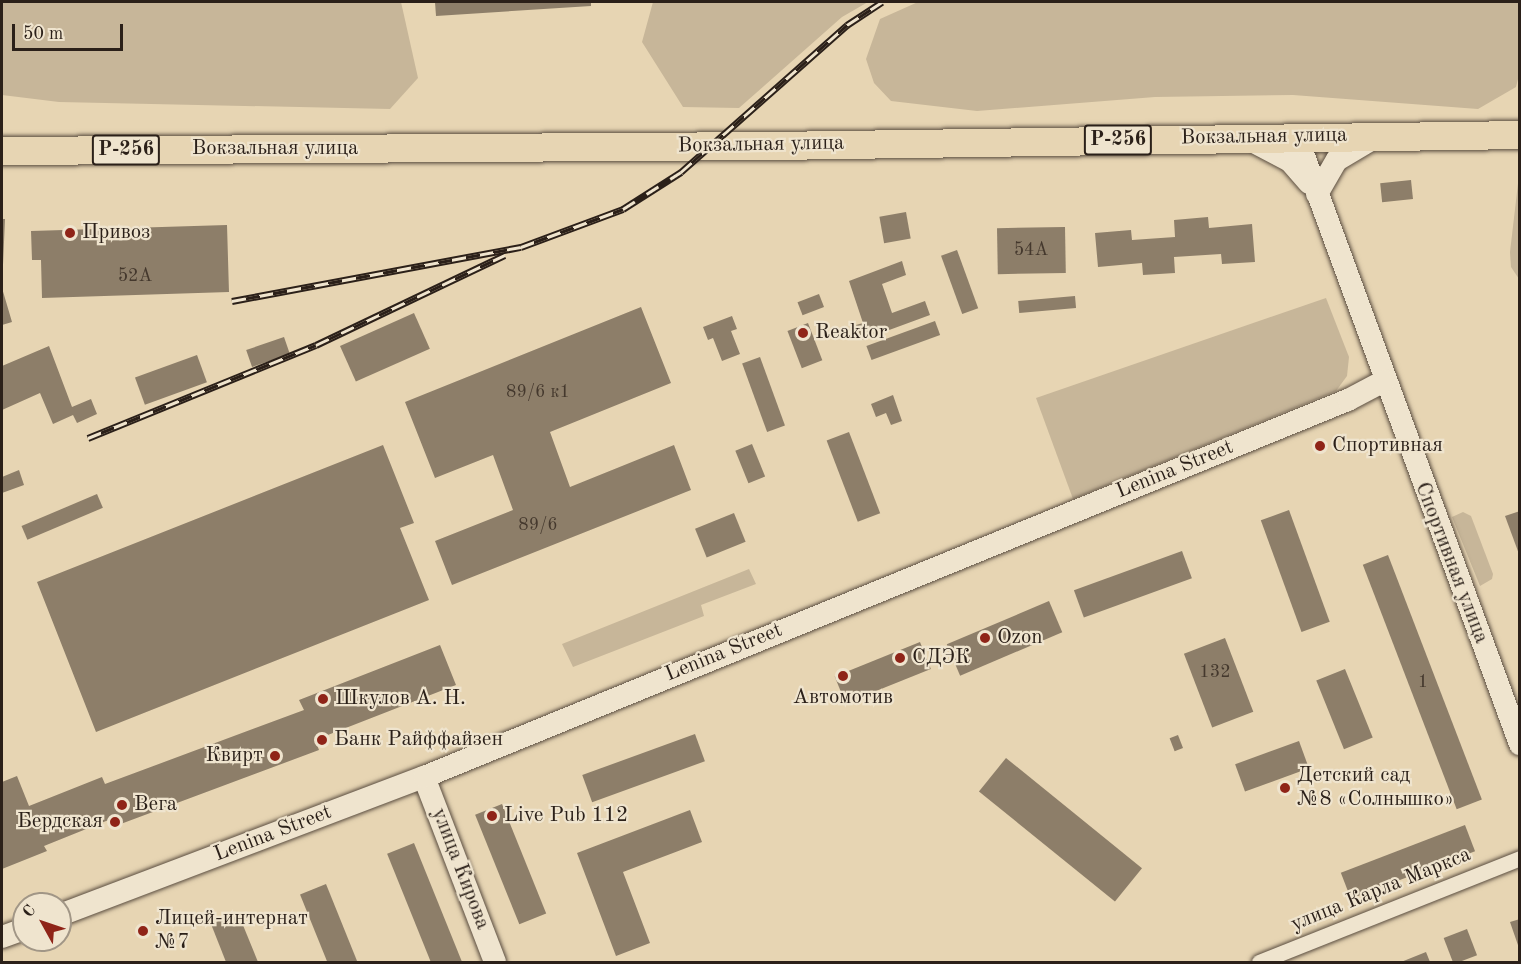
<!DOCTYPE html>
<html>
<head>
<meta charset="utf-8">
<style>
	body { margin:0 }
	#map { position:relative; width:1521px; height:964px; overflow:hidden; background:#e7d5b3; font-family:"Old Standard TT",serif }
	div>[style] { position:absolute }
	.green>* { inset:0; background:#c7b699 }
	.building>* { inset:0; background:#8d7e69; transform-origin:0 0 }
	.roads { filter:drop-shadow(0 0 2px #5a4d40) drop-shadow(0 0 2px #5a4d40) }
	.street>* { height:15px; margin:-7.5px; padding:0 7.5px; transform-origin:7.5px; border-radius:7.5px; background:#efe4ce }
	.secondary>* { height:22px; margin:-11px; padding:0 11px; transform-origin:11px; border-radius:11px; background:#efe4ce }
	.highway>* { height:28px; margin:-14px; padding:0 14px; transform-origin:14px; border-radius:14px; background:#e7d5b3 }
	.rail>* { height:7px; margin-top:-3.5px; transform-origin:0; background:repeating-linear-gradient(90deg,#efe4ce 0 14px,#2b2019 0 28px); box-sizing:border-box; border-block:2px solid #2b2019 }
	.dots>* { width:16px; height:16px; translate:-50% -50%; box-sizing:border-box; border:3px solid #efe4ce; border-radius:50% }
	span { translate:-50% -50%; white-space:nowrap; text-align:center; line-height:1.15; -webkit-text-stroke:4.5px #efe4ce; paint-order:stroke }
	.number-label { font-size:18px; color:#44382d }
	.number-label span { -webkit-text-stroke-width:0 }
	.shield-label span { padding:2px 4px; background:#efe4ce; border:2px solid; border-radius:4px; -webkit-text-stroke-width:0 }
	.shield-label { font-size:20px; color:#2b2019; font-weight:700 }
	.street-label { font-size:21px; color:#2b2019 }
	.poi-label { font-size:21px; color:#2b2019 }
	.left { translate:0 -50%; text-align:left }
	.right { translate:-100% -50%; text-align:right }
	.frame { position:absolute; inset:0; border:3px solid #2b2019; pointer-events:none }
	.north { position:absolute; left:12px; top:892px; width:60px; height:60px; box-sizing:border-box; background:#efe4ce; border:2px solid #a19686; border-radius:50%; rotate:310deg; font-size:16px; font-weight:700; line-height:24px; text-align:center; color:#2b2019 }
	.north::after { content:''; display:block; margin:auto; width:21px; height:27px; background:#8f2418; clip-path:polygon(50% 0,100% 100%,50% 72%,0 100%) }
	.scale { position:absolute; left:12px; top:24px; width:111px; height:27px; box-sizing:border-box; border:3px solid #2b2019; border-top:0; padding-left:8px; font-size:18px; line-height:21px; white-space:nowrap; color:#2b2019; -webkit-text-stroke:4px #efe4ce; paint-order:stroke }
</style>
</head>
<body>
<div id="map">
	<div class="green">
		<div style="clip-path:polygon(2px 2px,401px 2px,418px 78px,390px 109px,59px 102px,2px 95px)"></div>
		<div style="clip-path:polygon(653px 2px,868px 2px,842px 17px,739px 108px,683px 107px,642px 42px)"></div>
		<div style="clip-path:polygon(918px 2px,1519px 2px,1519px 75px,1516px 87px,1478px 109px,1293px 95px,1155px 97px,977px 111px,891px 101px,874px 83px,866px 59px,880px 19px)"></div>
		<div style="clip-path:polygon(1519px 175px,1519px 279px,1511px 267px,1510px 252px)"></div>
		<div style="clip-path:polygon(1326px 298px,1349px 357px,1347px 376px,1336px 391px,1073px 499px,1036px 398px)"></div>
		<div style="clip-path:polygon(1463px 512px,1471px 516px,1493px 574px,1492px 579px,1480px 586px,1452px 517px)"></div>
		<div style="clip-path:polygon(749px 569px,756px 584px,701px 605px,704px 616px,573px 667px,562px 644px)"></div>
	</div>
	<div class="building">
		<div style="clip-path:polygon(435px 2px,591px 2px,591px 6px,436px 16px)"></div>
		<div style="left:1411px;top:180px;width:19px;height:31px;rotate:84deg"></div>
		<div style="left:906px;top:212px;width:27px;height:27px;rotate:80deg"></div>
		<div style="clip-path:polygon(1208px 217px,1209px 228px,1252px 224px,1255px 262px,1222px 264px,1221px 254px,1174px 257px,1175px 273px,1143px 275px,1142px 263px,1098px 267px,1095px 233px,1131px 230px,1132px 240px,1175px 237px,1174px 220px)"></div>
		<div style="clip-path:polygon(2px 219px,5px 219px,2px 288px,12px 322px,2px 325px)"></div>
		<div style="clip-path:polygon(227px 225px,229px 292px,42px 298px,41px 260px,32px 260px,31px 231px)"></div>
		<div style="left:1065px;top:227px;width:46px;height:68px;rotate:89deg"></div>
		<div style="left:957px;top:250px;width:62px;height:17px;rotate:70deg"></div>
		<div style="clip-path:polygon(902px 261px,906px 275px,882px 284px,892px 313px,925px 301px,930px 315px,862px 340px,856px 325px,863px 323px,849px 281px)"></div>
		<div style="left:819px;top:294px;width:14px;height:23px;rotate:69deg"></div>
		<div style="left:1075px;top:296px;width:12px;height:57px;rotate:85deg"></div>
		<div style="clip-path:polygon(641px 307px,671px 383px,550px 432px,570px 487px,674px 445px,691px 490px,452px 585px,435px 541px,513px 510px,493px 455px,435px 478px,405px 402px)"></div>
		<div style="left:414px;top:313px;width:39px;height:81px;rotate:66deg"></div>
		<div style="clip-path:polygon(732px 316px,737px 329px,731px 331px,740px 354px,722px 361px,713px 338px,708px 340px,703px 327px)"></div>
		<div style="left:935px;top:321px;width:15px;height:73px;rotate:70deg"></div>
		<div style="left:808px;top:323px;width:40px;height:22px;rotate:69deg"></div>
		<div style="left:284px;top:337px;width:18px;height:40px;rotate:71deg"></div>
		<div style="clip-path:polygon(49px 346px,72px 407px,91px 399px,97px 414px,77px 423px,73px 415px,53px 424px,40px 393px,2px 410px,2px 366px)"></div>
		<div style="left:197px;top:355px;width:29px;height:66px;rotate:70deg"></div>
		<div style="left:760px;top:357px;width:73px;height:19px;rotate:70deg"></div>
		<div style="clip-path:polygon(893px 395px,902px 421px,891px 425px,886px 413px,876px 417px,871px 404px)"></div>
		<div style="left:849px;top:432px;width:87px;height:24px;rotate:69deg"></div>
		<div style="left:752px;top:444px;width:35px;height:18px;rotate:68deg"></div>
		<div style="clip-path:polygon(383px 445px,414px 523px,400px 528px,429px 600px,96px 732px,37px 582px)"></div>
		<div style="clip-path:polygon(19px 470px,24px 485px,2px 493px,2px 477px)"></div>
		<div style="left:97px;top:494px;width:15px;height:82px;rotate:67deg"></div>
		<div style="left:1289px;top:510px;width:119px;height:30px;rotate:70deg"></div>
		<div style="clip-path:polygon(1520px 511px,1520px 554px,1519px 554px,1505px 516px)"></div>
		<div style="left:734px;top:513px;width:31px;height:42px;rotate:68deg"></div>
		<div style="left:1182px;top:551px;width:29px;height:115px;rotate:70deg"></div>
		<div style="left:1388px;top:555px;width:262px;height:27px;rotate:69deg"></div>
		<div style="left:1049px;top:601px;width:34px;height:111px;rotate:67deg"></div>
		<div style="left:1225px;top:638px;width:79px;height:44px;rotate:69deg"></div>
		<div style="left:920px;top:642px;width:29px;height:92px;rotate:68deg"></div>
		<div style="clip-path:polygon(440px 645px,456px 685px,315px 740px,319px 750px,118px 825px,116px 817px,44px 846px,47px 851px,2px 869px,2px 782px,17px 776px,29px 806px,102px 777px,105px 784px,304px 710px,299px 700px)"></div>
		<div style="left:1345px;top:669px;width:74px;height:31px;rotate:68deg"></div>
		<div style="left:695px;top:734px;width:29px;height:120px;rotate:70deg"></div>
		<div style="left:1178px;top:735px;width:14px;height:9px;rotate:69deg"></div>
		<div style="left:1299px;top:741px;width:29px;height:68px;rotate:70deg"></div>
		<div style="left:1006px;top:758px;width:175px;height:43px;rotate:39deg"></div>
		<div style="left:502px;top:804px;width:118px;height:29px;rotate:68deg"></div>
		<div style="clip-path:polygon(690px 810px,702px 842px,623px 872px,650px 943px,616px 956px,577px 853px)"></div>
		<div style="left:1465px;top:825px;width:28px;height:133px;rotate:69deg"></div>
		<div style="left:414px;top:843px;width:128px;height:29px;rotate:68deg"></div>
		<div style="left:326px;top:884px;width:84px;height:28px;rotate:68deg"></div>
		<div style="clip-path:polygon(238px 913px,258px 962px,226px 962px,211px 924px)"></div>
		<div style="clip-path:polygon(1520px 919px,1520px 948px,1519px 948px,1510px 922px)"></div>
		<div style="left:1467px;top:929px;width:28px;height:25px;rotate:69deg"></div>
		<div style="clip-path:polygon(1426px 952px,1430px 962px,1401px 962px)"></div>
	</div>
	<div class="roads">
		<div class="street">
			<div style="left:1259px;top:962px;width:281px;rotate:-21.7deg"></div>
		</div>
		<div class="secondary">
			<div style="left:1297px;top:137px;width:647px;rotate:69.83deg"></div>
			<div style="left:1252px;top:141px;width:43px;rotate:27.8deg"></div>
			<div style="left:1290px;top:161px;width:29px;rotate:49deg"></div>
			<div style="left:1317px;top:194px;width:39px;rotate:-60deg"></div>
			<div style="left:1337px;top:160px;width:43px;rotate:-30.7deg"></div>
			<div style="left:424px;top:777px;width:198px;rotate:69deg"></div>
			<div style="left:60px;top:915px;width:389px;rotate:-20.8deg"></div>
			<div style="left:424px;top:777px;width:998px;rotate:-22.2deg"></div>
			<div style="left:1348px;top:400px;width:41px;rotate:-27.8deg"></div>
			<div style="left:2px;top:937px;width:23px;rotate:-20deg"></div>
		</div>
		<div class="highway">
			<div style="left:2px;top:151px;width:771px;rotate:-0.37deg"></div>
			<div style="left:773px;top:146px;width:747px;rotate:-0.84deg"></div>
		</div>
	</div>
	<div class="rail">
		<div style="left:232px;top:301px;width:294px;rotate:-10.6deg"></div>
		<div style="left:521px;top:247px;width:109px;rotate:-20.4deg"></div>
		<div style="left:623px;top:209px;width:69px;rotate:-32.5deg"></div>
		<div style="left:681px;top:172px;width:222px;rotate:-41.5deg"></div>
		<div style="left:847px;top:25px;width:42px;rotate:-33.3deg"></div>
		<div style="left:88px;top:438px;width:246px;rotate:-22.2deg"></div>
		<div style="left:316px;top:345px;width:209px;rotate:-25.5deg"></div>
	</div>
	<div class="dots">
		<div style="left:70px;top:233px;background:#8f2418"></div>
		<div style="left:803px;top:333px;background:#8f2418"></div>
		<div style="left:1320px;top:446px;background:#8f2418"></div>
		<div style="left:985px;top:638px;background:#8f2418"></div>
		<div style="left:900px;top:658px;background:#8f2418"></div>
		<div style="left:843px;top:676px;background:#8f2418"></div>
		<div style="left:323px;top:699px;background:#8f2418"></div>
		<div style="left:322px;top:740px;background:#8f2418"></div>
		<div style="left:275px;top:756px;background:#8f2418"></div>
		<div style="left:1285px;top:788px;background:#8f2418"></div>
		<div style="left:122px;top:805px;background:#8f2418"></div>
		<div style="left:492px;top:816px;background:#8f2418"></div>
		<div style="left:115px;top:822px;background:#8f2418"></div>
		<div style="left:143px;top:931px;background:#8f2418"></div>
	</div>
	<div class="number-label">
		<span style="left:1031px;top:250px">54А</span>
		<span style="left:135px;top:276px">52А</span>
		<span style="left:538px;top:392px">89/6 к1</span>
		<span style="left:538px;top:525px">89/6</span>
		<span style="left:1215px;top:672px">132</span>
		<span style="left:1423px;top:682px">1</span>
	</div>
	<div class="shield-label">
		<span style="left:1118px;top:140px">Р-256</span>
		<span style="left:126px;top:150px">Р-256</span>
	</div>
	<div class="street-label">
		<span style="left:1264px;top:137px;rotate:-1deg">Вокзальная улица</span>
		<span style="left:761px;top:145px;rotate:-1deg">Вокзальная улица</span>
		<span style="left:275px;top:149px">Вокзальная улица</span>
		<span style="left:1175px;top:470px;rotate:-22deg">Lenina Street</span>
		<span style="left:1451px;top:563px;rotate:69deg">Спортивная улица</span>
		<span style="left:724px;top:653px;rotate:-22deg">Lenina Street</span>
		<span style="left:273px;top:834px;rotate:-21deg">Lenina Street</span>
		<span style="left:460px;top:869px;rotate:69deg">улица Кирова</span>
		<span style="left:1381px;top:890px;rotate:-22deg">улица Карла Маркса</span>
	</div>
	<div class="poi-label">
		<span class="left" style="left:82px;top:233px">Привоз</span>
		<span class="left" style="left:815px;top:333px">Reaktor</span>
		<span class="left" style="left:1332px;top:446px">Спортивная</span>
		<span class="left" style="left:997px;top:638px">Ozon</span>
		<span class="left" style="left:912px;top:658px">СДЭК</span>
		<span style="left:843px;top:698px">Автомотив</span>
		<span class="left" style="left:335px;top:699px">Шкулов А. Н.</span>
		<span class="left" style="left:334px;top:740px">Банк Райффайзен</span>
		<span class="right" style="left:263px;top:756px">Квирт</span>
		<span class="left" style="left:1297px;top:788px">Детский сад<br>№8 «Солнышко»</span>
		<span class="left" style="left:134px;top:805px">Вега</span>
		<span class="left" style="left:504px;top:816px">Live Pub 112</span>
		<span class="right" style="left:103px;top:822px">Бердская</span>
		<span class="left" style="left:155px;top:931px">Лицей-интернат<br>№7</span>
	</div>
	<div class="frame"></div>
	<div class="north">С</div>
	<div class="scale">50 m</div>
</div>
</body>
</html>
